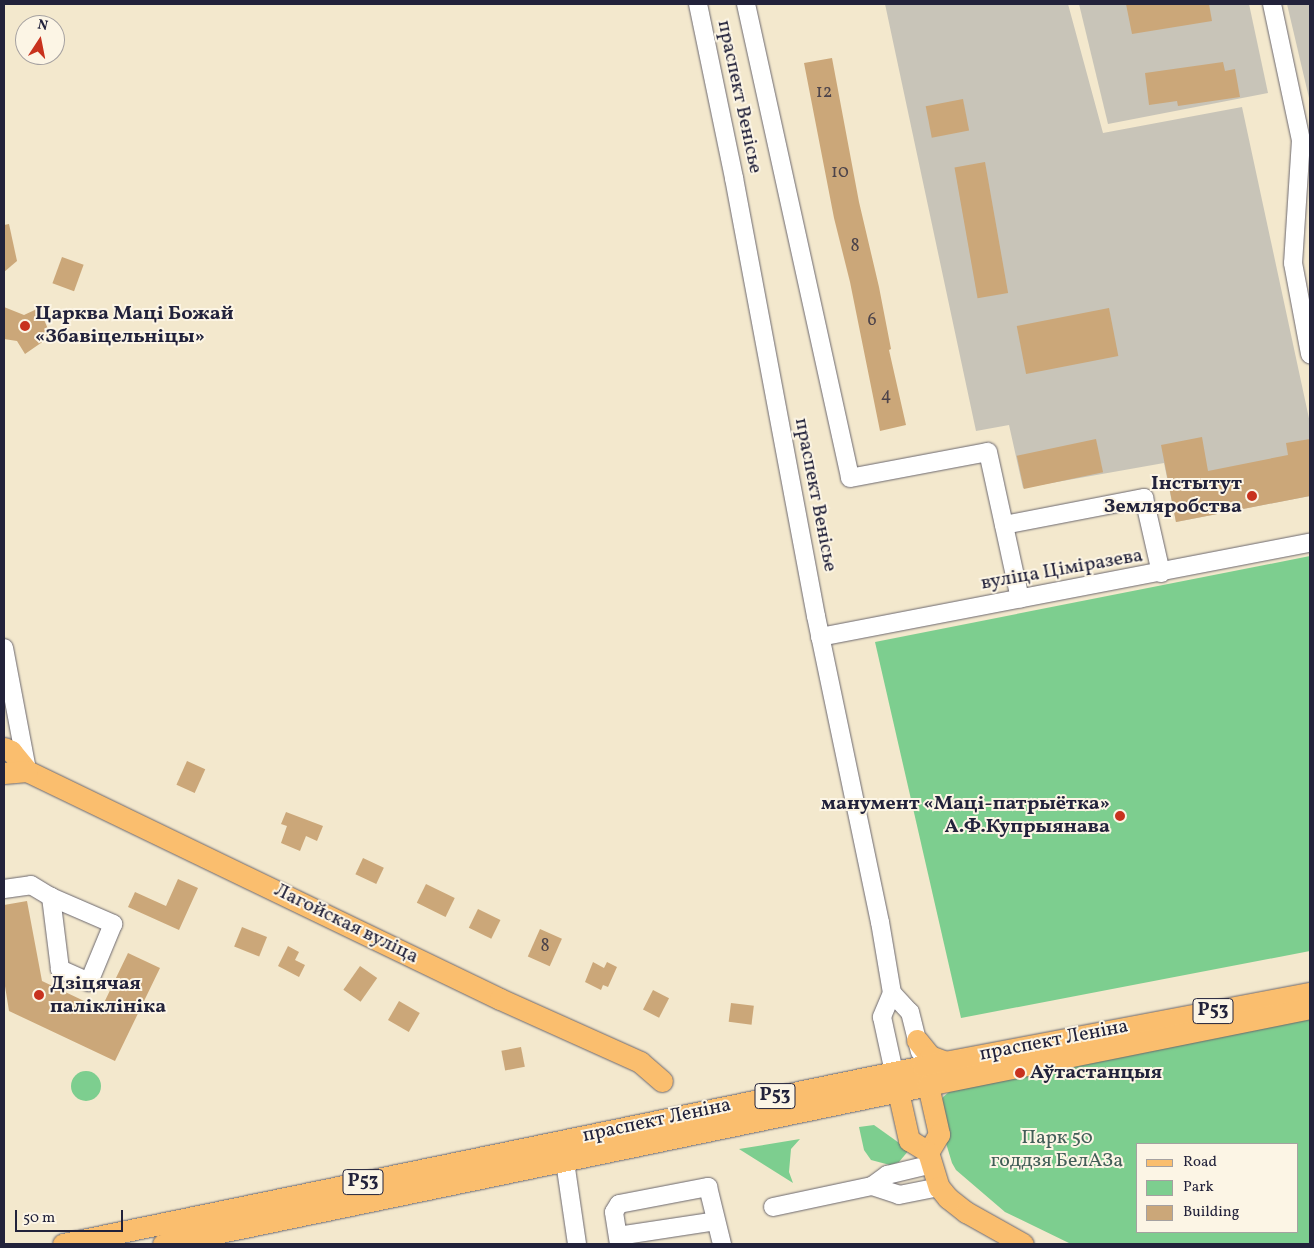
<!DOCTYPE html>
<html>
<head>
<meta charset="utf-8">
<style>
	body { margin:0 }
	#map { position:relative; width:1314px; height:1248px; overflow:hidden; background:#f3e8cd; font-family:Vollkorn,serif }
	div>[style] { position:absolute }
	.industrial>* { inset:0; background:#c8c4b8 }
	.green>* { inset:0; background:#7dce8f }
	.round { border-radius:50% }
	.building>* { inset:0; background:#cba779; transform-origin:0 0 }
	.roads { filter:drop-shadow(0 0 1px #6b676e) drop-shadow(0 0 1px #6b676e) }
	.minor>* { height:18px; margin:-9px; padding:0 9px; transform-origin:9px; border-radius:9px; background:#fff }
	.major>* { height:21px; margin:-10.5px; padding:0 10.5px; transform-origin:10.5px; border-radius:10.5px; background:#fabe6e }
	.dots>* { width:14px; height:14px; translate:-50% -50%; box-sizing:border-box; border:2px solid #fcf5e5; border-radius:50% }
	span { translate:-50% -50%; white-space:nowrap; text-align:center; line-height:1.15; -webkit-text-stroke:4px #fcf5e5; paint-order:stroke }
	.number-label { font-size:18px; color:#4c434a }
	.number-label span { -webkit-text-stroke-width:0 }
	.shield-label span { padding:1px 4px; background:#fcf5e5; border:1px solid; border-radius:4px; -webkit-text-stroke-width:0 }
	.shield-label { font-size:19px; color:#22223b; font-weight:700 }
	.street-label { font-size:20px; color:#22223b }
	.poi-label { font-size:20px; color:#22223b; font-weight:700 }
	.left { translate:0 -50%; text-align:left }
	.right { translate:-100% -50%; text-align:right }
	.park-label { font-size:20px; color:#425e58 }
	.frame { position:absolute; inset:0; border:5px solid #22223b; pointer-events:none }
	.legend { position:absolute; left:1136px; top:1143px; width:162px; height:90px; box-sizing:border-box; background:#fcf5e5; border:1px solid #a5a1a1; margin:0; padding:6px 9px; list-style:none; font-size:15px; color:#22223b }
	.legend li { display:flex; align-items:center; gap:10px; height:25px }
	.legend b { width:25px; border:1px solid #a5a1a1 }
	.north { position:absolute; left:15px; top:15px; width:50px; height:50px; box-sizing:border-box; background:#fcf5e5; border:1px solid #a5a1a1; border-radius:50%; rotate:11deg; font-size:14px; font-weight:700; line-height:20px; text-align:center; color:#22223b }
	.north::after { content:''; display:block; margin:auto; width:18px; height:22px; background:#c8321e; clip-path:polygon(50% 0,100% 100%,50% 72%,0 100%) }
	.scale { position:absolute; left:15px; top:1210px; width:108px; height:22px; box-sizing:border-box; border:2px solid #22223b; border-top:0; padding-left:6px; font-size:15px; line-height:18px; white-space:nowrap; color:#22223b; -webkit-text-stroke:4px #fcf5e5; paint-order:stroke }
</style>
</head>
<body>
<div id="map">
	<div class="industrial">
		<div style="clip-path:polygon(885px 4px,1068px 4px,1103px 133px,1242px 107px,1310px 423px,1310px 496px,1176px 522px,1164px 463px,1023px 488px,1009px 425px,976px 431px)"></div>
		<div style="clip-path:polygon(1079px 4px,1249px 4px,1268px 93px,1108px 124px)"></div>
		<div style="clip-path:polygon(1287px 4px,1310px 4px,1310px 98px,1309px 98px)"></div>
	</div>
	<div class="green">
		<div style="clip-path:polygon(1310px 556px,1310px 951px,961px 1018px,875px 642px)"></div>
		<div style="clip-path:polygon(evenodd,1310px 1015px,1310px 1244px,1071px 1244px,1005px 1212px,956px 1170px,952px 1163px,939px 1120px,940px 1104px,943px 1097px,949px 1092px,1310px 1015px,1138px 1144px,1298px 1144px,1298px 1232px,1138px 1232px,1138px 1144px)"></div>
		<div class="round" style="left:71px;top:1071px;width:30px;height:30px"></div>
		<div style="clip-path:polygon(874px 1125px,909px 1150px,899px 1162px,890px 1165px,871px 1160px,864px 1150px,859px 1127px)"></div>
		<div style="clip-path:polygon(800px 1139px,791px 1149px,789px 1172px,793px 1183px,739px 1149px)"></div>
	</div>
	<div class="building">
		<div style="clip-path:polygon(1126px 4px,1209px 4px,1212px 21px,1132px 34px)"></div>
		<div style="clip-path:polygon(832px 58px,859px 202px,879px 287px,891px 349px,889px 350px,906px 425px,880px 431px,850px 282px,834px 218px,804px 63px)"></div>
		<div style="clip-path:polygon(1223px 62px,1225px 71px,1235px 69px,1240px 97px,1178px 106px,1177px 101px,1149px 105px,1145px 73px)"></div>
		<div style="left:963px;top:99px;width:32px;height:38px;rotate:79deg"></div>
		<div style="left:985px;top:162px;width:133px;height:31px;rotate:80deg"></div>
		<div style="clip-path:polygon(9px 224px,17px 261px,4px 272px,4px 225px)"></div>
		<div style="left:62px;top:257px;width:23px;height:28px;rotate:20deg"></div>
		<div style="clip-path:polygon(4px 307px,24px 315px,39px 308px,51px 336px,25px 354px,17px 341px,4px 339px)"></div>
		<div style="left:1109px;top:308px;width:49px;height:94px;rotate:79deg"></div>
		<div style="clip-path:polygon(1202px 437px,1208px 471px,1288px 455px,1286px 443px,1310px 439px,1310px 496px,1176px 522px,1161px 445px)"></div>
		<div style="left:1096px;top:439px;width:34px;height:81px;rotate:78deg"></div>
		<div style="left:187px;top:761px;width:20px;height:26px;rotate:24deg"></div>
		<div style="clip-path:polygon(286px 812px,323px 826px,317px 841px,306px 836px,300px 851px,281px 843px,287px 826px,281px 824px)"></div>
		<div style="left:363px;top:858px;width:23px;height:18px;rotate:25deg"></div>
		<div style="clip-path:polygon(178px 879px,198px 888px,179px 930px,128px 907px,135px 892px,166px 906px)"></div>
		<div style="left:426px;top:884px;width:32px;height:21px;rotate:26deg"></div>
		<div style="clip-path:polygon(27px 901px,42px 981px,101px 1009px,128px 953px,160px 968px,115px 1061px,9px 1011px,4px 980px,4px 905px)"></div>
		<div style="left:478px;top:909px;width:25px;height:21px;rotate:26deg"></div>
		<div style="left:242px;top:927px;width:27px;height:21px;rotate:22deg"></div>
		<div style="left:540px;top:929px;width:24px;height:30px;rotate:24deg"></div>
		<div style="clip-path:polygon(288px 946px,299px 952px,295px 960px,305px 965px,299px 977px,278px 966px)"></div>
		<div style="clip-path:polygon(593px 962px,604px 968px,607px 962px,617px 967px,608px 987px,603px 985px,601px 990px,585px 982px)"></div>
		<div style="left:360px;top:966px;width:21px;height:29px;rotate:35deg"></div>
		<div style="left:653px;top:990px;width:18px;height:22px;rotate:27deg"></div>
		<div style="left:399px;top:1001px;width:24px;height:22px;rotate:30deg"></div>
		<div style="left:731px;top:1003px;width:23px;height:19px;rotate:7deg"></div>
		<div style="left:521px;top:1047px;width:20px;height:20px;rotate:79deg"></div>
	</div>
	<div class="roads">
		<div class="minor">
			<div style="left:698px;top:4px;width:178px;rotate:78.3deg"></div>
			<div style="left:734px;top:178px;width:446px;rotate:79.4deg"></div>
			<div style="left:816px;top:616px;width:313px;rotate:78.2deg"></div>
			<div style="left:880px;top:922px;width:72px;rotate:80.4deg"></div>
			<div style="left:892px;top:993px;width:26px;rotate:47deg"></div>
			<div style="left:910px;top:1012px;width:41px;rotate:76deg"></div>
			<div style="left:746px;top:4px;width:485px;rotate:77.6deg"></div>
			<div style="left:850px;top:478px;width:140px;rotate:-10.7deg"></div>
			<div style="left:988px;top:452px;width:150px;rotate:77.7deg"></div>
			<div style="left:1272px;top:4px;width:139px;rotate:78deg"></div>
			<div style="left:1301px;top:140px;width:123px;rotate:93.7deg"></div>
			<div style="left:1293px;top:263px;width:93px;rotate:79.4deg"></div>
			<div style="left:1004px;top:525px;width:143px;rotate:-10.9deg"></div>
			<div style="left:1144px;top:498px;width:77px;rotate:77.2deg"></div>
			<div style="left:820px;top:637px;width:499px;rotate:-10.9deg"></div>
			<div style="left:4px;top:648px;width:124px;rotate:79.3deg"></div>
			<div style="left:4px;top:889px;width:27px;rotate:-8deg"></div>
			<div style="left:31px;top:885px;width:23px;rotate:31deg"></div>
			<div style="left:51px;top:897px;width:68px;rotate:23.5deg"></div>
			<div style="left:113px;top:924px;width:63px;rotate:112.5deg"></div>
			<div style="left:89px;top:982px;width:32px;rotate:-156deg"></div>
			<div style="left:60px;top:969px;width:73px;rotate:-97.1deg"></div>
			<div style="left:892px;top:993px;width:26px;rotate:113deg"></div>
			<div style="left:882px;top:1017px;width:56px;rotate:77.7deg"></div>
			<div style="left:563px;top:1148px;width:97px;rotate:81.7deg"></div>
			<div style="left:872px;top:1186px;width:28px;rotate:18deg"></div>
			<div style="left:899px;top:1195px;width:41px;rotate:-11.3deg"></div>
			<div style="left:773px;top:1207px;width:101px;rotate:-12deg"></div>
			<div style="left:872px;top:1186px;width:19px;rotate:-36deg"></div>
			<div style="left:887px;top:1175px;width:47px;rotate:-13.4deg"></div>
			<div style="left:618px;top:1236px;width:99px;rotate:-8.7deg"></div>
			<div style="left:619px;top:1244px;width:32px;rotate:-99deg"></div>
			<div style="left:614px;top:1212px;width:9px;rotate:-58deg"></div>
			<div style="left:619px;top:1204px;width:91px;rotate:-10.8deg"></div>
			<div style="left:708px;top:1187px;width:59px;rotate:76.2deg"></div>
		</div>
		<div class="major">
			<div style="left:4px;top:748px;width:8px;rotate:23deg"></div>
			<div style="left:11px;top:751px;width:26px;rotate:51deg"></div>
			<div style="left:27px;top:771px;width:525px;rotate:25.74deg"></div>
			<div style="left:500px;top:999px;width:154px;rotate:24.2deg"></div>
			<div style="left:640px;top:1062px;width:29px;rotate:41deg"></div>
			<div style="left:4px;top:773px;width:23px;rotate:-5deg"></div>
			<div style="left:917px;top:1040px;width:21px;rotate:51deg"></div>
			<div style="left:930px;top:1056px;width:17px;rotate:21deg"></div>
			<div style="left:925px;top:1072px;width:64px;rotate:77.3deg"></div>
			<div style="left:939px;top:1134px;width:21px;rotate:121deg"></div>
			<div style="left:895px;top:1078px;width:64px;rotate:77.3deg"></div>
			<div style="left:909px;top:1140px;width:22px;rotate:32deg"></div>
			<div style="left:928px;top:1152px;width:37px;rotate:73deg"></div>
			<div style="left:939px;top:1187px;width:14px;rotate:51deg"></div>
			<div style="left:948px;top:1198px;width:23px;rotate:38deg"></div>
			<div style="left:966px;top:1212px;width:65px;rotate:29.3deg"></div>
			<div style="left:63px;top:1244px;width:878px;rotate:-11.69deg"></div>
			<div style="left:923px;top:1066px;width:394px;rotate:-10.7deg"></div>
			<div style="left:163px;top:1244px;width:781px;rotate:-11.74deg"></div>
			<div style="left:928px;top:1085px;width:390px;rotate:-11.4deg"></div>
		</div>
	</div>
	<div class="dots">
		<div style="left:25px;top:326px;background:#c8321e"></div>
		<div style="left:1252px;top:496px;background:#c8321e"></div>
		<div style="left:1120px;top:816px;background:#c8321e"></div>
		<div style="left:39px;top:995px;background:#c8321e"></div>
		<div style="left:1020px;top:1073px;background:#c8321e"></div>
	</div>
	<div class="number-label">
		<span style="left:824px;top:93px">12</span>
		<span style="left:840px;top:173px">10</span>
		<span style="left:855px;top:247px">8</span>
		<span style="left:872px;top:321px">6</span>
		<span style="left:886px;top:396px">4</span>
		<span style="left:545px;top:947px">8</span>
	</div>
	<div class="shield-label">
		<span style="left:1213px;top:1011px">Р53</span>
		<span style="left:775px;top:1096px">Р53</span>
		<span style="left:363px;top:1182px">Р53</span>
	</div>
	<div class="street-label">
		<span style="left:739px;top:97px;rotate:78deg">праспект Венісье</span>
		<span style="left:815px;top:495px;rotate:79deg">праспект Венісье</span>
		<span style="left:1062px;top:570px;rotate:-10deg">вуліца Ціміразева</span>
		<span style="left:346px;top:924px;rotate:26deg">Лагойская вуліца</span>
		<span style="left:1054px;top:1041px;rotate:-11deg">праспект Леніна</span>
		<span style="left:657px;top:1121px;rotate:-12deg">праспект Леніна</span>
	</div>
	<div class="poi-label">
		<span class="left" style="left:35px;top:326px">Царква Маці Божай<br>«Збавіцельніцы»</span>
		<span class="right" style="left:1242px;top:496px">Інстытут<br>Земляробства</span>
		<span class="right" style="left:1110px;top:816px">манумент «Маці-патрыётка»<br>А.Ф.Купрыянава</span>
		<span class="left" style="left:50px;top:996px">Дзіцячая<br>паліклініка</span>
		<span class="left" style="left:1030px;top:1073px">Аўтастанцыя</span>
	</div>
	<div class="park-label">
		<span style="left:1057px;top:1150px">Парк 50<br>годдзя БелАЗа</span>
	</div>
	<div class="frame"></div>
	<ul class="legend">
	<li><b style="height:6px;background:#fabe6e"></b>Road</li>
	<li><b style="height:14px;background:#7dce8f"></b>Park</li>
	<li><b style="height:14px;background:#cba779"></b>Building</li>
	</ul>
	<div class="north">N</div>
	<div class="scale">50 m</div>
</div>
</body>
</html>
